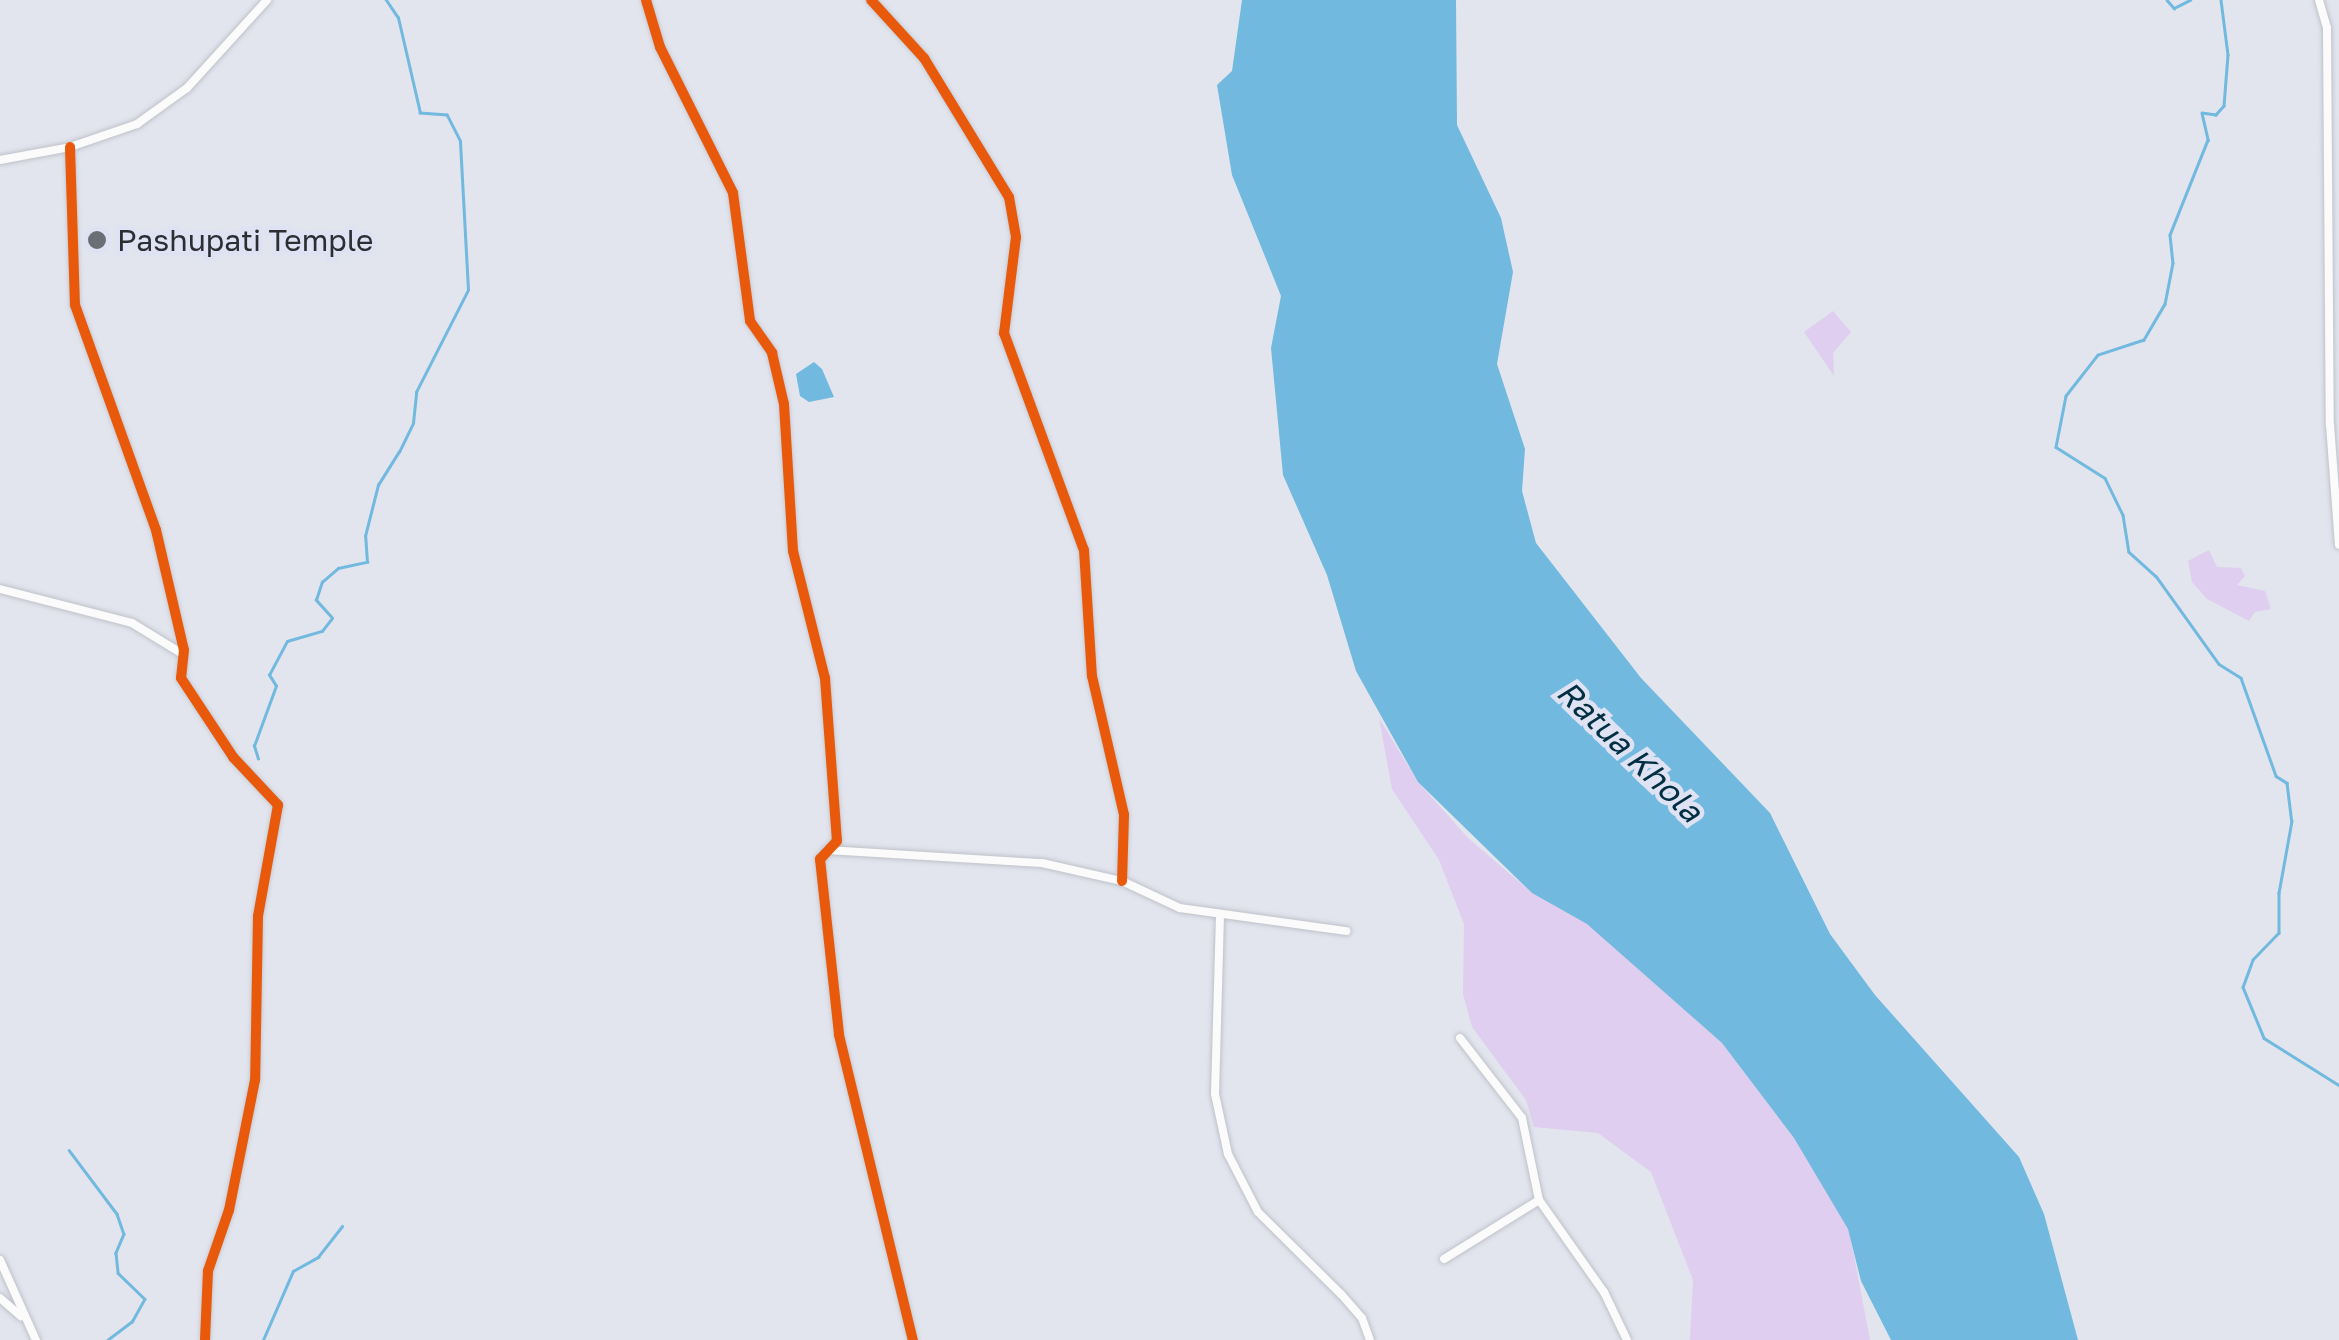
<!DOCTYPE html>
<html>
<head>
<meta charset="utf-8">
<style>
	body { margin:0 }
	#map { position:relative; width:2339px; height:1340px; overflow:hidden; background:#e2e5ee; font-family:"Golos Text",sans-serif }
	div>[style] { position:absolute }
	.green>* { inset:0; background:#dfceef }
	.water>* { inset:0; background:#71b9df }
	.stream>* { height:2.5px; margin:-1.25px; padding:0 1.25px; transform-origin:1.25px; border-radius:1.25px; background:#71b9df }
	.roads { filter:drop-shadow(0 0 2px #c0c2c9) drop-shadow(0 0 2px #c0c2c9) }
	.minor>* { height:8px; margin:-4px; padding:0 4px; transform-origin:4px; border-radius:4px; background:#fbfbfc }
	.cycleway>* { height:10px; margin:-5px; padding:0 5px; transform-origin:5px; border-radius:5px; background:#e8590c }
	.dots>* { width:28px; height:28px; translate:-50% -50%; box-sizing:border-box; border:5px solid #dee2f2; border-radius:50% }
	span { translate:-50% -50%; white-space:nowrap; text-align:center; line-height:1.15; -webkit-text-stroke:9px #dee2f2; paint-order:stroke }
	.poi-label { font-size:30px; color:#2c2e34 }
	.left { translate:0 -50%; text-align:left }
	.water-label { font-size:32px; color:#002e42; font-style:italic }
</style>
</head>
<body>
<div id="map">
	<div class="green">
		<div style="clip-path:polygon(1833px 311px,1851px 332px,1833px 353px,1834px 376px,1804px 332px)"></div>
		<div style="clip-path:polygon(2209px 550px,2217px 567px,2241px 568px,2245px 576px,2237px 585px,2265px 591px,2271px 609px,2255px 612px,2249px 621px,2207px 599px,2192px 582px,2188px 561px)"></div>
		<div style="clip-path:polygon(1379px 718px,1418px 782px,1468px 838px,1532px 893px,1588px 924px,1722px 1043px,1794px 1138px,1849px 1229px,1870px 1340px,1690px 1340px,1693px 1280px,1651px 1172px,1598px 1133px,1534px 1127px,1526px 1100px,1472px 1027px,1463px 994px,1464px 924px,1439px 860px,1392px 789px)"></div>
	</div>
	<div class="water">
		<div style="clip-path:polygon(1242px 0,1456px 0,1457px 125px,1501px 218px,1513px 272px,1497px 364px,1525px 449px,1522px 491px,1536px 543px,1641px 678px,1770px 813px,1830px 934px,1875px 995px,2019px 1157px,2044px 1214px,2078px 1340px,1891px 1340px,1861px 1281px,1848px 1229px,1794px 1138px,1722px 1043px,1587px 924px,1532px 893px,1418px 782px,1356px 671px,1327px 575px,1283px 475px,1271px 348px,1281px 296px,1232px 175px,1217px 85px,1232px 71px)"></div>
		<div style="clip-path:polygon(814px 362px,822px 369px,834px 397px,809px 402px,800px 396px,796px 374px)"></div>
	</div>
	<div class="stream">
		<div style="left:2167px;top:0;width:11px;rotate:49deg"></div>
		<div style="left:2174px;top:8px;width:18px;rotate:-27deg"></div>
		<div style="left:2221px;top:0;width:55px;rotate:82.7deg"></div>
		<div style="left:2228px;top:55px;width:51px;rotate:94.5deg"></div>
		<div style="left:2224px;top:106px;width:12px;rotate:132deg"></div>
		<div style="left:2216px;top:115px;width:14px;rotate:-172deg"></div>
		<div style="left:2202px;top:113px;width:28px;rotate:77deg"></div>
		<div style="left:2208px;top:140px;width:102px;rotate:111.8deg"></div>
		<div style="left:2170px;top:235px;width:28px;rotate:84deg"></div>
		<div style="left:2173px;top:263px;width:42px;rotate:101deg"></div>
		<div style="left:2165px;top:304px;width:42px;rotate:120.3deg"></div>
		<div style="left:2144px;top:340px;width:48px;rotate:161.9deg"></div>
		<div style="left:2098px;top:355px;width:52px;rotate:128deg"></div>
		<div style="left:2066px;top:396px;width:52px;rotate:101.1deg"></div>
		<div style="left:2056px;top:447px;width:58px;rotate:32.3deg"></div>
		<div style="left:2105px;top:478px;width:41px;rotate:64.1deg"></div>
		<div style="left:2123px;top:515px;width:37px;rotate:81deg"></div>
		<div style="left:2129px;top:552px;width:36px;rotate:42deg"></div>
		<div style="left:2156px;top:576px;width:108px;rotate:54.4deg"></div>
		<div style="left:2219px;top:664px;width:26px;rotate:32deg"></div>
		<div style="left:2241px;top:678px;width:104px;rotate:70.3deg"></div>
		<div style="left:2276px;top:776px;width:13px;rotate:32deg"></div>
		<div style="left:2287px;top:783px;width:38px;rotate:83deg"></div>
		<div style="left:2292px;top:821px;width:73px;rotate:100.2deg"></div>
		<div style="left:2279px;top:893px;width:40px;rotate:90deg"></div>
		<div style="left:2279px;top:933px;width:37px;rotate:134deg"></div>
		<div style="left:2253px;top:960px;width:29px;rotate:110deg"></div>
		<div style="left:2243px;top:987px;width:55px;rotate:67.6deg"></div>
		<div style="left:2264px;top:1038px;width:89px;rotate:32.1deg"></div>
		<div style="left:258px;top:759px;width:14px;rotate:-107deg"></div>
		<div style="left:254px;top:746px;width:64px;rotate:-69.9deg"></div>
		<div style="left:276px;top:686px;width:13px;rotate:-122deg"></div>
		<div style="left:269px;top:675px;width:38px;rotate:-62deg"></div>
		<div style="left:287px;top:641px;width:36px;rotate:-16deg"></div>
		<div style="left:322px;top:631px;width:16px;rotate:-52deg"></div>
		<div style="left:332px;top:618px;width:24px;rotate:-132deg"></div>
		<div style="left:316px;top:600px;width:19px;rotate:-72deg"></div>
		<div style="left:322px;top:582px;width:21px;rotate:-41deg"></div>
		<div style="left:338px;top:568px;width:30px;rotate:-12deg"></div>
		<div style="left:367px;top:562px;width:26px;rotate:-94deg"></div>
		<div style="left:365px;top:536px;width:53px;rotate:-75.7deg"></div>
		<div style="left:378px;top:485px;width:39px;rotate:-58deg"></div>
		<div style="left:399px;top:452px;width:32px;rotate:-64deg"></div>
		<div style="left:413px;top:423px;width:31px;rotate:-84deg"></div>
		<div style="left:416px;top:392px;width:114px;rotate:-63deg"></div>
		<div style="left:468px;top:290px;width:149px;rotate:-93.1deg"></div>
		<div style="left:460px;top:141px;width:29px;rotate:-117deg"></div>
		<div style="left:447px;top:115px;width:27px;rotate:-176deg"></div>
		<div style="left:420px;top:113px;width:98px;rotate:-103deg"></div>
		<div style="left:398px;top:18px;width:22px;rotate:-124deg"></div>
		<div style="left:69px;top:1150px;width:80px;rotate:53.1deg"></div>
		<div style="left:117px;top:1214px;width:21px;rotate:71deg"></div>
		<div style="left:124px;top:1234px;width:21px;rotate:113deg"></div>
		<div style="left:116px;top:1253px;width:20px;rotate:84deg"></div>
		<div style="left:118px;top:1273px;width:37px;rotate:44deg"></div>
		<div style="left:145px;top:1299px;width:26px;rotate:119deg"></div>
		<div style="left:132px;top:1322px;width:30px;rotate:143deg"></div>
		<div style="left:263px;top:1340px;width:75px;rotate:-66.5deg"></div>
		<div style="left:293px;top:1271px;width:29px;rotate:-29deg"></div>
		<div style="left:318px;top:1257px;width:39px;rotate:-52deg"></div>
	</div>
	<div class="roads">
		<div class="minor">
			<div style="left:646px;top:0;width:49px;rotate:73.4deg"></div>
			<div style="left:660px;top:47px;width:163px;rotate:63.4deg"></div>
			<div style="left:733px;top:193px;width:129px;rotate:82.4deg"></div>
			<div style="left:750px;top:321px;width:39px;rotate:55deg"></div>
			<div style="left:772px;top:353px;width:52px;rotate:76.8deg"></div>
			<div style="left:784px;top:404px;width:147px;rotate:86.5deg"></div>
			<div style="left:793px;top:551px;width:131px;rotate:75.9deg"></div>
			<div style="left:825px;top:678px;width:163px;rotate:85.8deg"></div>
			<div style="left:837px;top:841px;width:25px;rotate:133deg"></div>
			<div style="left:820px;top:859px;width:177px;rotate:83.8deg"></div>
			<div style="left:839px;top:1035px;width:314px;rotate:76.4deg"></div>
			<div style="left:871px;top:0;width:79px;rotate:47.6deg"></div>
			<div style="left:924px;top:58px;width:163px;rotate:58.6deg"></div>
			<div style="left:1009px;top:197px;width:41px;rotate:80.1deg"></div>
			<div style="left:1016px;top:237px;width:97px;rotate:97.1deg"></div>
			<div style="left:1004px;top:333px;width:231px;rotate:69.8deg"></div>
			<div style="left:1084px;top:550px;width:126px;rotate:86.4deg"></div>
			<div style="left:1092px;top:676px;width:143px;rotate:77deg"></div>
			<div style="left:1124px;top:815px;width:66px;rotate:91.7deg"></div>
			<div style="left:2319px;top:0;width:29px;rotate:74deg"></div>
			<div style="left:2327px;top:28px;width:397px;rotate:89.6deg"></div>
			<div style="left:2330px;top:425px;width:120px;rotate:85.7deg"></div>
			<div style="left:70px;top:147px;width:158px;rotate:88.2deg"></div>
			<div style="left:75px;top:305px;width:239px;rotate:70.2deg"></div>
			<div style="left:156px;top:530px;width:123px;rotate:76.9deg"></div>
			<div style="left:184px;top:650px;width:28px;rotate:96deg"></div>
			<div style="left:181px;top:678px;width:95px;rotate:56.6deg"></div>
			<div style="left:233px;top:757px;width:66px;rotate:46.8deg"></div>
			<div style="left:278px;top:805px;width:113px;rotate:100.2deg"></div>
			<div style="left:258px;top:916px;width:164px;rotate:91deg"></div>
			<div style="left:255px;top:1080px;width:133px;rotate:101.3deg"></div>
			<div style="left:229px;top:1210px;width:65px;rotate:109deg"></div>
			<div style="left:208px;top:1271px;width:69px;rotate:92.5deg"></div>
			<div style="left:0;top:160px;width:71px;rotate:-10.5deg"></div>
			<div style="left:70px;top:147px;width:71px;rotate:-18.9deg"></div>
			<div style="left:137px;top:124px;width:62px;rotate:-35.8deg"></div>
			<div style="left:187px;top:88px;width:119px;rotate:-47.7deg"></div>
			<div style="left:0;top:589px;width:136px;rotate:14.4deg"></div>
			<div style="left:132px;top:623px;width:57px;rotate:31.5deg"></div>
			<div style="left:827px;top:850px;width:215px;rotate:3.5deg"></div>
			<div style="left:1042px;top:863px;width:82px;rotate:12.7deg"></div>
			<div style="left:1122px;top:881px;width:64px;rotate:25deg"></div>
			<div style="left:1180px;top:908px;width:168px;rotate:7.9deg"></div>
			<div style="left:1220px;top:915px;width:179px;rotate:91.6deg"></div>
			<div style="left:1215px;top:1094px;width:61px;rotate:77.8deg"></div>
			<div style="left:1228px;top:1154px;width:65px;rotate:62.7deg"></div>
			<div style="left:1258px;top:1212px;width:117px;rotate:44.7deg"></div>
			<div style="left:1341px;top:1294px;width:32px;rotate:49deg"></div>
			<div style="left:1362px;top:1318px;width:23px;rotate:70deg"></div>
			<div style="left:1460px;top:1038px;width:101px;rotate:52.2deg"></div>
			<div style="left:1522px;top:1118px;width:84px;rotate:78.3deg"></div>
			<div style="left:1539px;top:1200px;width:113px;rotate:54.8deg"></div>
			<div style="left:1604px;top:1292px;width:53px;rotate:64.4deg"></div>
			<div style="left:1444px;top:1259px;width:112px;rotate:-31.8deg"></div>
			<div style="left:0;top:1260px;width:88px;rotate:65.8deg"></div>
			<div style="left:0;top:1298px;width:28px;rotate:41deg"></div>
		</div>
	</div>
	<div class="cycleway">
		<div style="left:646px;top:0;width:49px;rotate:73.4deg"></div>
		<div style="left:660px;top:47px;width:163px;rotate:63.4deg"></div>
		<div style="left:733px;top:193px;width:129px;rotate:82.4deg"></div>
		<div style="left:750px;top:321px;width:39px;rotate:55deg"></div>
		<div style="left:772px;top:353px;width:52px;rotate:76.8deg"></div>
		<div style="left:784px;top:404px;width:147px;rotate:86.5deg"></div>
		<div style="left:793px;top:551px;width:131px;rotate:75.9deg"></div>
		<div style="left:825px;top:678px;width:163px;rotate:85.8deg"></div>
		<div style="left:837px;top:841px;width:25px;rotate:133deg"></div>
		<div style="left:820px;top:859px;width:177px;rotate:83.8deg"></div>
		<div style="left:839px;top:1035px;width:314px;rotate:76.4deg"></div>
		<div style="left:871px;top:0;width:79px;rotate:47.6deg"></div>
		<div style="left:924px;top:58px;width:163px;rotate:58.6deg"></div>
		<div style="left:1009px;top:197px;width:41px;rotate:80.1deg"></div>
		<div style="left:1016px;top:237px;width:97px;rotate:97.1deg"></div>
		<div style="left:1004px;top:333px;width:231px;rotate:69.8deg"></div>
		<div style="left:1084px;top:550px;width:126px;rotate:86.4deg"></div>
		<div style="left:1092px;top:676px;width:143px;rotate:77deg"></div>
		<div style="left:1124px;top:815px;width:66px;rotate:91.7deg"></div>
		<div style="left:70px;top:147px;width:158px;rotate:88.2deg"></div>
		<div style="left:75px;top:305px;width:239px;rotate:70.2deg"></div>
		<div style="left:156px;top:530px;width:123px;rotate:76.9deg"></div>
		<div style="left:184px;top:650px;width:28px;rotate:96deg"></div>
		<div style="left:181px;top:678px;width:95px;rotate:56.6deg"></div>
		<div style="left:233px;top:757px;width:66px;rotate:46.8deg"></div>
		<div style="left:278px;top:805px;width:113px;rotate:100.2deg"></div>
		<div style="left:258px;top:916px;width:164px;rotate:91deg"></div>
		<div style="left:255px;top:1080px;width:133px;rotate:101.3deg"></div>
		<div style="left:229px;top:1210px;width:65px;rotate:109deg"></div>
		<div style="left:208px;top:1271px;width:69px;rotate:92.5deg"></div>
	</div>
	<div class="dots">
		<div style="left:97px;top:240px;background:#6c6e75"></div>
	</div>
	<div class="poi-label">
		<span class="left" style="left:117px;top:240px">Pashupati Temple</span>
	</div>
	<div class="water-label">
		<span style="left:1630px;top:751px;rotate:44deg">Ratua Khola</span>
	</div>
</div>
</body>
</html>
